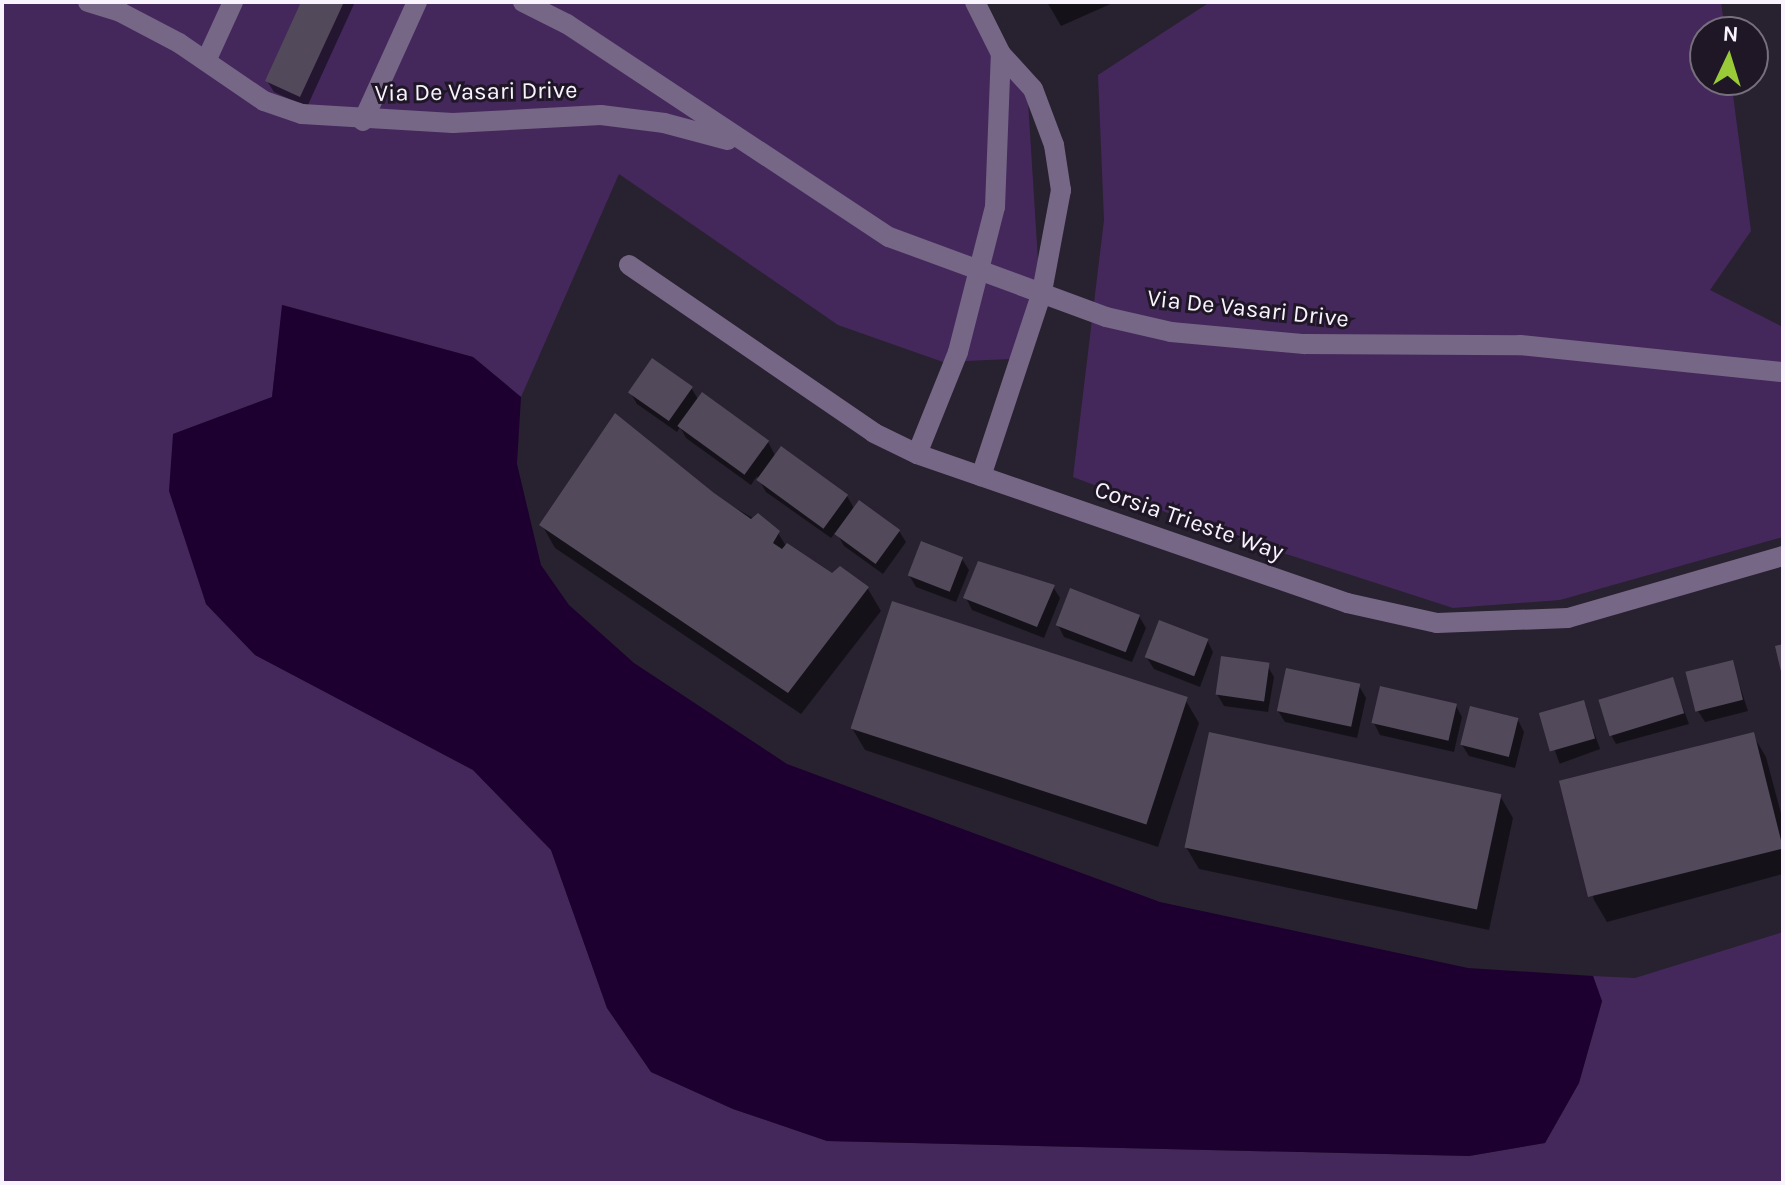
<!DOCTYPE html>
<html>
<head>
<meta charset="utf-8">
<style>
	body { margin:0 }
	#map { position:relative; width:1785px; height:1185px; overflow:hidden; background:#282130; font-family:Karla,sans-serif }
	div>[style] { position:absolute }
	.green>* { inset:0; background:#44285b }
	.water>* { inset:0; background:#1d0030 }
	.shadow>* { inset:0; background:#0007; transform-origin:0 0 }
	.building>* { inset:0; background:#52495b; transform-origin:0 0 }
	.service>* { height:20px; margin:-10px; padding:0 10px; transform-origin:10px; border-radius:10px; background:#776787 }
	.minor>* { height:20px; margin:-10px; padding:0 10px; transform-origin:10px; border-radius:10px; background:#776787 }
	span { translate:-50% -50%; white-space:nowrap; text-align:center; line-height:1.15; -webkit-text-stroke:6px #1f1726; paint-order:stroke }
	.street-label { font-size:24px; color:#f8f3fd }
	.frame { position:absolute; inset:0; border:4px solid #f8f3fd; pointer-events:none }
	.north { position:absolute; left:1689px; top:16px; width:80px; height:80px; box-sizing:border-box; background:#1f1726; border:2px solid #766f7c; border-radius:50%; rotate:4deg; font-size:22px; font-weight:700; line-height:32px; text-align:center; color:#f8f3fd }
	.north::after { content:''; display:block; margin:auto; width:28px; height:36px; background:#98cb37; clip-path:polygon(50% 0,100% 100%,50% 72%,0 100%) }
</style>
</head>
<body>
<div id="map">
	<div class="green">
		<div style="clip-path:polygon(2px 2px,977px 2px,1028px 101px,1039px 277px,1011px 359px,943px 362px,838px 325px,619px 174px,521px 397px,473px 357px,283px 305px,272px 397px,173px 434px,206px 604px,255px 655px,473px 770px,551px 850px,607px 1008px,651px 1072px,733px 1109px,827px 1141px,1469px 1156px,1545px 1143px,1579px 1083px,1602px 1002px,1593px 976px,1635px 978px,1783px 932px,1783px 1183px,2px 1183px)"></div>
		<div style="clip-path:polygon(1210px 2px,1721px 2px,1725px 32px,1705px 32px,1705px 80px,1731px 80px,1751px 231px,1710px 290px,1783px 327px,1783px 537px,1560px 600px,1453px 608px,1221px 533px,1073px 477px,1104px 220px,1098px 75px)"></div>
	</div>
	<div class="water">
		<div style="clip-path:polygon(282px 305px,473px 357px,521px 397px,517px 464px,541px 565px,569px 605px,634px 663px,787px 764px,1160px 902px,1468px 968px,1593px 976px,1602px 1001px,1579px 1083px,1545px 1143px,1469px 1156px,827px 1141px,733px 1109px,651px 1072px,607px 1008px,551px 850px,473px 770px,255px 655px,206px 604px,169px 491px,173px 434px,272px 397px)"></div>
	</div>
	<div class="shadow">
		<div style="clip-path:polygon(303px 2px,355px 2px,307px 107px,274px 92px,267px 81px)"></div>
		<div style="clip-path:polygon(1047px 2px,1115px 2px,1061px 26px)"></div>
		<div style="clip-path:polygon(692px 389px,699px 401px,768px 442px,776px 457px,847px 496px,855px 510px,899px 531px,906px 542px,883px 574px,844px 546px,836px 532px,831px 538px,766px 492px,757px 476px,751px 485px,686px 438px,680px 427px,677px 432px,637px 404px,630px 392px)"></div>
		<div style="clip-path:polygon(712px 494px,778px 533px,786px 546px,832px 575px,840px 568px,868px 589px,881px 611px,801px 714px,555px 548px,542px 525px)"></div>
		<div style="clip-path:polygon(962px 559px,969px 570px,956px 602px,916px 587px,909px 575px)"></div>
		<div style="clip-path:polygon(1053px 587px,1060px 598px,1044px 638px,972px 610px,966px 598px)"></div>
		<div style="clip-path:polygon(1139px 616px,1146px 628px,1132px 662px,1064px 637px,1058px 625px)"></div>
		<div style="clip-path:polygon(1207px 640px,1213px 652px,1200px 687px,1154px 669px,1147px 658px)"></div>
		<div style="clip-path:polygon(1732px 662px,1748px 711px,1705px 722px,1698px 711px)"></div>
		<div style="clip-path:polygon(1267px 665px,1274px 677px,1268px 712px,1224px 706px,1217px 694px)"></div>
		<div style="clip-path:polygon(1672px 679px,1689px 724px,1616px 744px,1610px 733px)"></div>
		<div style="clip-path:polygon(1359px 686px,1366px 698px,1357px 738px,1285px 722px,1278px 711px)"></div>
		<div style="clip-path:polygon(1186px 701px,1199px 723px,1158px 847px,865px 750px,852px 728px)"></div>
		<div style="left:1583px;top:702px;width:50px;height:43px;rotate:70deg"></div>
		<div style="clip-path:polygon(1456px 706px,1462px 717px,1454px 752px,1380px 735px,1374px 723px)"></div>
		<div style="clip-path:polygon(1518px 720px,1524px 732px,1515px 768px,1469px 756px,1462px 745px)"></div>
		<div style="clip-path:polygon(1753px 735px,1766px 757px,1783px 821px,1783px 874px,1607px 922px,1594px 900px,1563px 787px)"></div>
		<div style="clip-path:polygon(1500px 796px,1513px 818px,1489px 930px,1199px 869px,1186px 847px)"></div>
	</div>
	<div class="building">
		<div style="clip-path:polygon(301px 2px,344px 2px,300px 97px,265px 81px)"></div>
		<div style="left:652px;top:358px;width:50px;height:42px;rotate:35deg"></div>
		<div style="left:702px;top:392px;width:83px;height:42px;rotate:36deg"></div>
		<div style="clip-path:polygon(615px 413px,714px 493px,751px 519px,758px 513px,780px 531px,773px 543px,782px 549px,787px 543px,832px 573px,840px 566px,869px 587px,788px 693px,539px 525px)"></div>
		<div style="left:781px;top:446px;width:83px;height:42px;rotate:36deg"></div>
		<div style="left:859px;top:500px;width:51px;height:42px;rotate:36deg"></div>
		<div style="left:921px;top:541px;width:45px;height:37px;rotate:21deg"></div>
		<div style="clip-path:polygon(978px 561px,1055px 585px,1037px 627px,963px 598px)"></div>
		<div style="left:1070px;top:588px;width:75px;height:40px;rotate:21deg"></div>
		<div style="left:892px;top:601px;width:311px;height:134px;rotate:18deg"></div>
		<div style="left:1159px;top:620px;width:53px;height:40px;rotate:21deg"></div>
		<div style="clip-path:polygon(1783px 644px,1783px 676px,1782px 676px,1775px 646px)"></div>
		<div style="left:1221px;top:656px;width:49px;height:39px;rotate:8deg"></div>
		<div style="left:1733px;top:660px;width:41px;height:49px;rotate:76deg"></div>
		<div style="left:1286px;top:668px;width:76px;height:44px;rotate:12deg"></div>
		<div style="left:1673px;top:677px;width:38px;height:78px;rotate:73deg"></div>
		<div style="left:1380px;top:686px;width:79px;height:38px;rotate:13deg"></div>
		<div style="left:1584px;top:700px;width:40px;height:47px;rotate:74deg"></div>
		<div style="left:1470px;top:706px;width:50px;height:40px;rotate:14deg"></div>
		<div style="left:1209px;top:732px;width:299px;height:118px;rotate:12deg"></div>
		<div style="left:1754px;top:732px;width:120px;height:201px;rotate:76deg"></div>
	</div>
	<div class="service">
		<div style="left:206px;top:61px;width:65px;rotate:-65.4deg"></div>
		<div style="left:363px;top:121px;width:131px;rotate:-65.6deg"></div>
	</div>
	<div class="minor">
		<div style="left:88px;top:2px;width:34px;rotate:17deg"></div>
		<div style="left:120px;top:12px;width:67px;rotate:27.7deg"></div>
		<div style="left:179px;top:43px;width:103px;rotate:34.3deg"></div>
		<div style="left:264px;top:101px;width:40px;rotate:18.9deg"></div>
		<div style="left:302px;top:114px;width:151px;rotate:3.4deg"></div>
		<div style="left:453px;top:123px;width:148px;rotate:-3.1deg"></div>
		<div style="left:601px;top:115px;width:64px;rotate:7.2deg"></div>
		<div style="left:664px;top:123px;width:66px;rotate:14.9deg"></div>
		<div style="left:523px;top:2px;width:49px;rotate:26.6deg"></div>
		<div style="left:567px;top:24px;width:386px;rotate:33.5deg"></div>
		<div style="left:889px;top:237px;width:231px;rotate:20.2deg"></div>
		<div style="left:1106px;top:317px;width:67px;rotate:13deg"></div>
		<div style="left:1171px;top:332px;width:134px;rotate:5.2deg"></div>
		<div style="left:1304px;top:344px;width:216px;rotate:0.3deg"></div>
		<div style="left:1520px;top:345px;width:264px;rotate:5.9deg"></div>
		<div style="left:975px;top:2px;width:58px;rotate:63.4deg"></div>
		<div style="left:1001px;top:54px;width:47px;rotate:47.6deg"></div>
		<div style="left:1033px;top:89px;width:60px;rotate:69.4deg"></div>
		<div style="left:1054px;top:145px;width:46px;rotate:81.2deg"></div>
		<div style="left:1061px;top:190px;width:104px;rotate:100.6deg"></div>
		<div style="left:1042px;top:292px;width:194px;rotate:108.3deg"></div>
		<div style="left:629px;top:265px;width:297px;rotate:34.4deg"></div>
		<div style="left:874px;top:433px;width:48px;rotate:26deg"></div>
		<div style="left:917px;top:454px;width:455px;rotate:19.1deg"></div>
		<div style="left:1347px;top:603px;width:92px;rotate:12.5deg"></div>
		<div style="left:1437px;top:623px;width:131px;rotate:-2.2deg"></div>
		<div style="left:1568px;top:618px;width:224px;rotate:-16.1deg"></div>
		<div style="left:917px;top:454px;width:110px;rotate:-68.1deg"></div>
		<div style="left:958px;top:352px;width:150px;rotate:-75.7deg"></div>
		<div style="left:995px;top:207px;width:153px;rotate:-87.8deg"></div>
	</div>
	<div class="street-label">
		<span style="left:476px;top:92px;rotate:-1deg">Via De Vasari Drive</span>
		<span style="left:1248px;top:309px;rotate:6deg">Via De Vasari Drive</span>
		<span style="left:1189px;top:521px;rotate:19deg">Corsia Trieste Way</span>
	</div>
	<div class="frame"></div>
	<div class="north">N</div>
</div>
</body>
</html>
